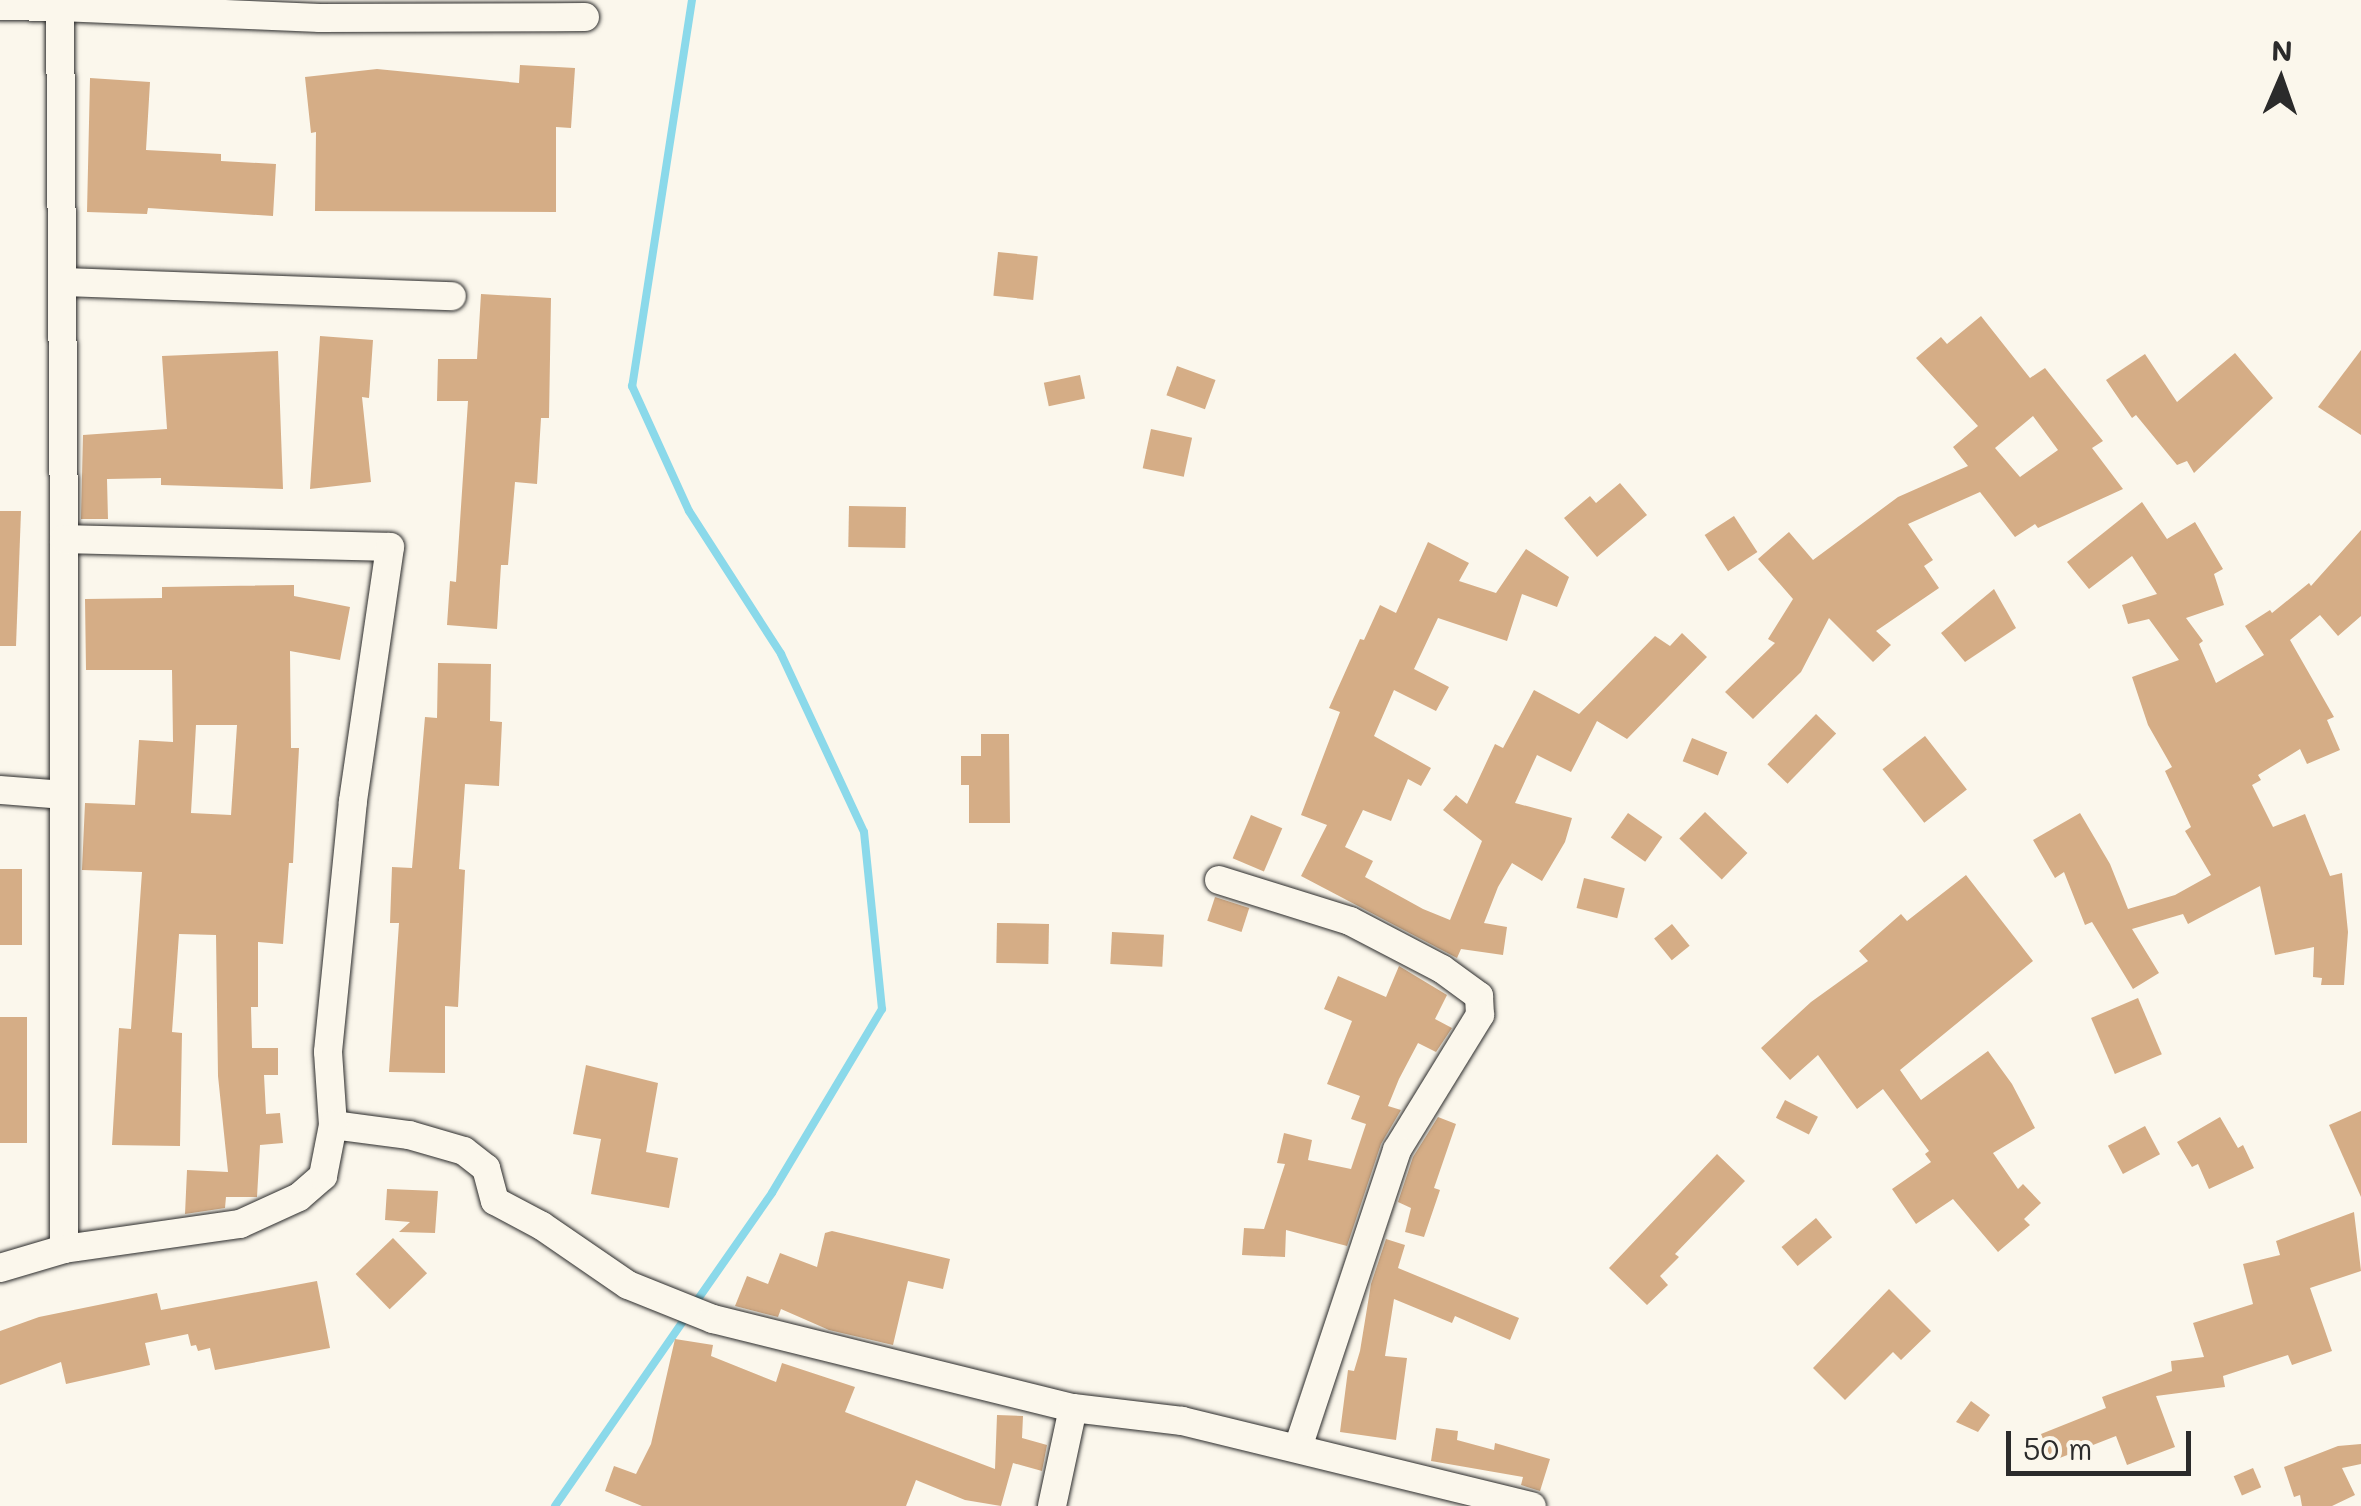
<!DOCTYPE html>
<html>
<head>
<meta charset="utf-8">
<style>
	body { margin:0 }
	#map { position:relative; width:2361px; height:1506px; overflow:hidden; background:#fbf7ec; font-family:Mali,sans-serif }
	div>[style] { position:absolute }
	.stream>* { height:8px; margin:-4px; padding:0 4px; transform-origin:4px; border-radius:4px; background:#8bd9ea }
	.building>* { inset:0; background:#d5ad86; transform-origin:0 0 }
	.roads { filter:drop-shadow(0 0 2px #2b2b2b) drop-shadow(0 0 2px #2b2b2b) }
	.street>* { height:28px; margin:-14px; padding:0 14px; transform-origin:14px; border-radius:14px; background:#fbf7ec }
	span { translate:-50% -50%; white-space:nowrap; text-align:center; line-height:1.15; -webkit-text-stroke:10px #fbf7ec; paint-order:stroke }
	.north { position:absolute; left:2231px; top:30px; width:100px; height:100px; -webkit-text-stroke:8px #fbf7ec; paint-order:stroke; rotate:2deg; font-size:28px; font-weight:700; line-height:40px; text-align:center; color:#2b2b2b }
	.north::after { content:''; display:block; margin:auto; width:35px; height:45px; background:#2b2b2b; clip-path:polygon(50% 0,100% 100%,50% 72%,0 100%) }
	.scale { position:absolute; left:2006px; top:1431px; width:185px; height:45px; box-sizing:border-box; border:5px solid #2b2b2b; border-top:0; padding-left:12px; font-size:30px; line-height:35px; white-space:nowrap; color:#2b2b2b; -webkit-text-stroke:8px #fbf7ec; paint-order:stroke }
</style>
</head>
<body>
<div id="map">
	<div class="stream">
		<div style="left:692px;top:0;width:391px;rotate:98.8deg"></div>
		<div style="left:632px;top:386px;width:137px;rotate:65.5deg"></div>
		<div style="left:689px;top:511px;width:170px;rotate:57.2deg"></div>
		<div style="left:781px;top:654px;width:196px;rotate:65deg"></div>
		<div style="left:864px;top:832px;width:178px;rotate:84.2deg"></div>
		<div style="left:882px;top:1009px;width:214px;rotate:120.9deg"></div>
		<div style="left:772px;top:1193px;width:136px;rotate:124.9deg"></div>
		<div style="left:555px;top:1506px;width:230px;rotate:-55.3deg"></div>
	</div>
	<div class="building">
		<div style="clip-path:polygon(520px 65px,575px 68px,571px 128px,556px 127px,556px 212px,315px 211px,316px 132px,311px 133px,305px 77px,377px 69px,519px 83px)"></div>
		<div style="clip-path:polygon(90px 78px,150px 82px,146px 150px,221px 154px,221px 161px,276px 164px,273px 216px,148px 208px,147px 214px,87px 212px)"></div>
		<div style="left:998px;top:252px;width:40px;height:44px;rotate:6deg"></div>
		<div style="clip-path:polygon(481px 294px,551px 298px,549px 418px,541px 418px,537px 484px,515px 482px,508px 565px,501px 565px,497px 629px,447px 625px,450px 581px,456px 582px,468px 401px,437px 401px,438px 359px,477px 359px)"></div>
		<div style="clip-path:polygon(evenodd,1981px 316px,2030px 378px,2045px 368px,2103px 441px,2092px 448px,2123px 489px,2038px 528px,2035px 524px,2015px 537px,1980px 492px,1908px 524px,1933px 560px,1924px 566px,1939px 588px,1876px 631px,1891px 645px,1873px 662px,1829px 618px,1801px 672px,1753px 719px,1725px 692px,1775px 643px,1768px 639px,1793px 599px,1758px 559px,1789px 532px,1813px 560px,1898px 497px,1968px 466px,1953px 447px,1978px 426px,1916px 358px,1941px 337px,1947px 344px,1981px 316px,2033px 416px,2058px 450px,2020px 477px,1995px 448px,2033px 416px)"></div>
		<div style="clip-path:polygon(320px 336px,373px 340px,369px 398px,362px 397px,371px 482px,310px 489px)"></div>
		<div style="clip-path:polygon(2361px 350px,2361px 435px,2318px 407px)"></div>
		<div style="clip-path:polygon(278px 351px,283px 489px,161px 485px,161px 478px,107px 479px,108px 519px,81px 519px,83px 435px,167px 429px,162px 356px)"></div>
		<div style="clip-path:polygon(2235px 353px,2273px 398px,2194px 473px,2187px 461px,2177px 465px,2136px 415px,2132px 418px,2106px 380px,2145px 354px,2177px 402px)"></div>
		<div style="left:1177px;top:366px;width:41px;height:31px;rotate:20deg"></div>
		<div style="left:1080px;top:375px;width:24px;height:37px;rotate:78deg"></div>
		<div style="left:1151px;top:429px;width:42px;height:40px;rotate:12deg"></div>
		<div style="clip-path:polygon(1620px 483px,1647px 515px,1597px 557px,1564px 518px,1590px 496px,1596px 503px)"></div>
		<div style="clip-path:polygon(2142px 502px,2167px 539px,2195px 522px,2223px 569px,2214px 574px,2224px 605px,2186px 618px,2203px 641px,2199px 644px,2216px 683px,2264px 655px,2245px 626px,2270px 610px,2272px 613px,2309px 583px,2311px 586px,2361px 530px,2361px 616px,2338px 636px,2320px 615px,2290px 640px,2334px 717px,2327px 720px,2340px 750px,2307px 764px,2300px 749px,2258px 775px,2261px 780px,2252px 785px,2273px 827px,2305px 814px,2330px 876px,2342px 873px,2348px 932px,2344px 985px,2321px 985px,2322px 978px,2313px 977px,2314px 947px,2275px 955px,2260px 886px,2188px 924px,2183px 914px,2132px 929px,2159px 973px,2133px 989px,2092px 922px,2085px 925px,2064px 872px,2055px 878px,2033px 840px,2080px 813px,2110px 864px,2128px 909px,2175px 895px,2211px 875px,2185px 831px,2191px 827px,2165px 771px,2172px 767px,2148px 725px,2132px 677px,2179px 660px,2149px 619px,2128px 624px,2122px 605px,2157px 594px,2132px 556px,2089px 589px,2067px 562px)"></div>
		<div style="left:849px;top:506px;width:57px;height:41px;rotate:1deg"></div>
		<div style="clip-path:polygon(0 511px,21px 511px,16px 646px,0 646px)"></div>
		<div style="left:1734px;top:516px;width:43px;height:35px;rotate:57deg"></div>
		<div style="clip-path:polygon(1428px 542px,1469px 563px,1459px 581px,1496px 593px,1526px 549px,1569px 577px,1557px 607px,1522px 594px,1507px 641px,1438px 618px,1414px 669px,1449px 687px,1436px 711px,1394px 690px,1374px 736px,1431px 768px,1421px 786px,1408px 779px,1391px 821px,1363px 810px,1345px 847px,1373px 861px,1365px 877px,1423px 909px,1450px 920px,1482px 841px,1443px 810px,1456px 795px,1467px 804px,1495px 744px,1503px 748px,1534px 690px,1579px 714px,1655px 636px,1670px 646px,1682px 633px,1707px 657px,1627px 739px,1597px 721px,1571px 772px,1537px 755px,1515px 803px,1572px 818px,1565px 842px,1542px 881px,1512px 863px,1498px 887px,1484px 923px,1507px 927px,1503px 955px,1461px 949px,1457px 958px,1301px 876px,1327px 825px,1301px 815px,1340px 712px,1329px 708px,1360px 639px,1364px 640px,1380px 605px,1396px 613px)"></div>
		<div style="clip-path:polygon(evenodd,294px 585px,294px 596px,350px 607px,340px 660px,290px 651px,291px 748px,299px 748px,293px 863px,289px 863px,283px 944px,258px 942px,258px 1007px,251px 1007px,252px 1048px,278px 1048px,278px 1075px,264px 1075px,266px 1114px,280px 1113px,283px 1143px,260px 1145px,257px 1197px,226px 1197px,225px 1208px,185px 1214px,187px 1170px,228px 1172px,218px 1076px,216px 935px,179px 934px,172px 1032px,182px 1033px,180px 1146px,112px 1145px,119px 1028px,131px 1029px,142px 872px,82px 870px,85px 803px,135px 805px,139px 740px,173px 742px,172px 670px,86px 670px,85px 599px,162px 598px,162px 587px,294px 585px,196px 725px,237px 725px,231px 815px,191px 813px,196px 725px)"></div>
		<div style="clip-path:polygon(1994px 589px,2016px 628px,1965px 662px,1941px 633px)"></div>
		<div style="clip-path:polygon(438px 663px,491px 664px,490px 721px,502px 722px,499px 786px,465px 784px,459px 869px,465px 870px,458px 1007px,445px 1006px,445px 1073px,389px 1072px,399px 923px,390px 923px,392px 867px,412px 868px,425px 717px,437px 718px)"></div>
		<div style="left:1816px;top:714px;width:28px;height:70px;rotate:44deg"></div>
		<div style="clip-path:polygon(981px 734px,1009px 734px,1010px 823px,969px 823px,969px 785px,961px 785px,961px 756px,981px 756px)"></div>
		<div style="left:1925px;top:736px;width:68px;height:54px;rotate:52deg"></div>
		<div style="left:1692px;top:738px;width:38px;height:25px;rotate:22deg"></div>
		<div style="left:1705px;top:812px;width:59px;height:37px;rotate:44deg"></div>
		<div style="left:1628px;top:813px;width:42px;height:30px;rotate:35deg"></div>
		<div style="left:1251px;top:815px;width:34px;height:47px;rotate:23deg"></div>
		<div style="left:0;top:869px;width:22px;height:76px"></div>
		<div style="clip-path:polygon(1966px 875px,2033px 961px,1900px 1070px,1921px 1100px,1988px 1051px,2012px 1084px,2035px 1128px,1993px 1153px,2018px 1189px,2023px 1184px,2041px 1203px,2024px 1219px,2030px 1225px,1998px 1252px,1953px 1199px,1916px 1224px,1892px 1189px,1931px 1162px,1925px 1154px,1929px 1151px,1883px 1089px,1857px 1109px,1818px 1055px,1790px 1080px,1761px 1048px,1811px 1002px,1868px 961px,1859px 951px,1901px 914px,1907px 921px)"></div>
		<div style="left:1584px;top:878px;width:42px;height:31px;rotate:14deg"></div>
		<div style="left:1215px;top:897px;width:36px;height:25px;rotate:18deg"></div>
		<div style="left:997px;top:923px;width:52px;height:40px;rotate:1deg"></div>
		<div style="left:1672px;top:924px;width:28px;height:23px;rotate:51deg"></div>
		<div style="left:1112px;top:932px;width:52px;height:32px;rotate:3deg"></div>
		<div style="clip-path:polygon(1399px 966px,1447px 995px,1435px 1019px,1452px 1028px,1436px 1052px,1418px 1043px,1399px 1079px,1388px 1106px,1401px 1110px,1381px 1144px,1347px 1246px,1286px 1230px,1285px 1257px,1242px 1255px,1244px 1228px,1264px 1229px,1285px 1164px,1277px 1163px,1284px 1133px,1312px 1140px,1308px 1160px,1351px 1169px,1366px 1124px,1351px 1119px,1360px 1096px,1327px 1084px,1352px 1021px,1324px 1009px,1338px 976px,1386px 997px)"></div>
		<div style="left:2138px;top:998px;width:61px;height:51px;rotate:67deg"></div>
		<div style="left:0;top:1017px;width:27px;height:126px"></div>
		<div style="clip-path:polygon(586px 1065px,658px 1083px,646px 1152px,678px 1158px,669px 1208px,591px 1194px,601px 1139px,573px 1134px)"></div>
		<div style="left:1785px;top:1100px;width:37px;height:20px;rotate:27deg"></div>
		<div style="clip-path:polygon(2361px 1111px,2361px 1197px,2329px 1125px)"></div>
		<div style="clip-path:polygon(1438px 1117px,1456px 1124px,1434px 1188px,1440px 1190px,1424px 1237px,1405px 1232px,1411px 1208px,1398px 1202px,1413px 1157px)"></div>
		<div style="clip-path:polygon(2220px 1117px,2238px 1148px,2243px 1145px,2254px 1168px,2209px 1189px,2198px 1164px,2192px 1167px,2177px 1142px)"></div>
		<div style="left:2145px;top:1126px;width:32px;height:42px;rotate:62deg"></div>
		<div style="clip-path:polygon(1717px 1154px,1745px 1181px,1675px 1254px,1679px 1257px,1660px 1276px,1668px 1285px,1647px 1305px,1609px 1268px)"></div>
		<div style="clip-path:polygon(387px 1189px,438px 1191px,435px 1233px,399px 1232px,410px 1222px,385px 1220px)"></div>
		<div style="clip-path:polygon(2354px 1212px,2361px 1271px,2310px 1288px,2332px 1351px,2292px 1365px,2288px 1355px,2223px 1376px,2225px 1387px,2156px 1396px,2175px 1447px,2127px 1465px,2116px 1436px,2052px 1461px,2041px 1434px,2106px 1408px,2102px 1397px,2172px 1371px,2171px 1361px,2204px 1357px,2193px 1323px,2253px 1304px,2243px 1264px,2280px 1255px,2276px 1241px)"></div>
		<div style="left:1816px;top:1218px;width:25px;height:45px;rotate:50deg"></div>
		<div style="clip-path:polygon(832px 1231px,950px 1259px,943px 1289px,908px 1281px,893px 1345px,829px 1330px,781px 1309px,778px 1317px,735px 1306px,747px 1276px,768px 1284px,780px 1253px,817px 1267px,825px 1233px)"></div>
		<div style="left:393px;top:1238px;width:49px;height:52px;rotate:46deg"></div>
		<div style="clip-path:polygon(1386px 1239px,1405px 1245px,1398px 1268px,1519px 1318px,1510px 1340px,1455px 1316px,1452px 1323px,1394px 1299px,1385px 1356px,1407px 1358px,1396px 1440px,1340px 1432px,1348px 1370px,1354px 1371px,1360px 1351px,1371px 1284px)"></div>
		<div style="clip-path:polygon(317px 1281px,330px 1348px,215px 1370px,210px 1348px,198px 1351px,196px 1345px,191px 1346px,188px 1334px,145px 1343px,150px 1365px,66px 1384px,61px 1362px,0 1385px,0 1331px,39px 1317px,157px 1293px,161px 1310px)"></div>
		<div style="clip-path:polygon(1889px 1289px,1931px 1331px,1901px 1360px,1893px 1352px,1845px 1400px,1813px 1368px)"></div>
		<div style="clip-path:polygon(675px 1339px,713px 1345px,711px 1356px,776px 1382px,782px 1363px,855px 1387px,845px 1412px,995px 1469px,997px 1415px,1023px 1416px,1022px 1438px,1047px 1445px,1042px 1471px,1013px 1463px,1001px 1506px,965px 1500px,916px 1480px,906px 1506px,642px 1506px,605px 1491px,614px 1466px,636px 1474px,651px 1444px)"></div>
		<div style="clip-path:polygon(1971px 1401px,1990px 1415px,1978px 1432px,1956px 1422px)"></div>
		<div style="clip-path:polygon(1436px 1428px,1458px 1431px,1457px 1440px,1494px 1450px,1495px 1443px,1550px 1459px,1540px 1491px,1521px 1485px,1523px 1477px,1431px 1461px)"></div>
		<div style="clip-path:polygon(2361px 1444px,2361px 1464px,2342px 1468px,2355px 1495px,2332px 1506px,2302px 1506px,2300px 1495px,2294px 1497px,2284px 1467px,2338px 1446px)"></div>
		<div style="left:2253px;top:1468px;width:21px;height:21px;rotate:67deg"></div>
	</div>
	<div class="roads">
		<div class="street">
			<div style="left:0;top:6px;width:60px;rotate:1deg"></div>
			<div style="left:65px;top:282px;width:387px;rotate:2.1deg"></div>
			<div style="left:64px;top:539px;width:532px;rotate:-90.43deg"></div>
			<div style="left:60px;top:7px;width:260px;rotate:2.4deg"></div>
			<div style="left:320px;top:18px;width:265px;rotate:-0.2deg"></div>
			<div style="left:0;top:790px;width:63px;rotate:4.5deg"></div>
			<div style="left:1219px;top:880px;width:137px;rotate:17.4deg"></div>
			<div style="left:1350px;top:921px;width:104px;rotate:27.6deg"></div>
			<div style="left:1442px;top:969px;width:46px;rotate:36.1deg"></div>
			<div style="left:1479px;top:996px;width:19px;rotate:87deg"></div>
			<div style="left:1480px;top:1015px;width:158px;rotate:121.6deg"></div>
			<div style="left:1397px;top:1150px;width:313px;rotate:108.4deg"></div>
			<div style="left:64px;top:1249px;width:710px;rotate:-90deg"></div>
			<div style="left:64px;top:539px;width:326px;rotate:1.4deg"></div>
			<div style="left:390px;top:547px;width:257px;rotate:98.3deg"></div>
			<div style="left:353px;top:801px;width:252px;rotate:95.7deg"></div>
			<div style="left:328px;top:1052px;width:73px;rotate:86.1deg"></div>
			<div style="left:333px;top:1125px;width:77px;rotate:7.5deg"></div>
			<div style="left:409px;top:1135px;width:57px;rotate:16.2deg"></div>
			<div style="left:464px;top:1151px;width:28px;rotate:38deg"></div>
			<div style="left:486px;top:1168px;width:34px;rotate:75deg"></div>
			<div style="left:495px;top:1201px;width:53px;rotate:28deg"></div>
			<div style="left:542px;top:1226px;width:104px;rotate:34.5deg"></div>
			<div style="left:628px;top:1285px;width:92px;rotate:21.8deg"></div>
			<div style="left:713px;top:1319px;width:371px;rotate:13.9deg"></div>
			<div style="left:1073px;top:1408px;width:110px;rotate:6.8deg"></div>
			<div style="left:1182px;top:1421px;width:360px;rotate:13.7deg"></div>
			<div style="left:0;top:1268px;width:67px;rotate:-16.5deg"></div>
			<div style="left:64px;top:1249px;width:178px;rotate:-8.1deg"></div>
			<div style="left:240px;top:1224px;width:65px;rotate:-24.6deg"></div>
			<div style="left:299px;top:1197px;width:32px;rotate:-41deg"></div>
			<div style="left:323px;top:1176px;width:52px;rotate:-78.9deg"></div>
			<div style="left:1052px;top:1506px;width:100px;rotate:-77.9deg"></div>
		</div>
	</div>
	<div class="north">N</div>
	<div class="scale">50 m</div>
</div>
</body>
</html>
